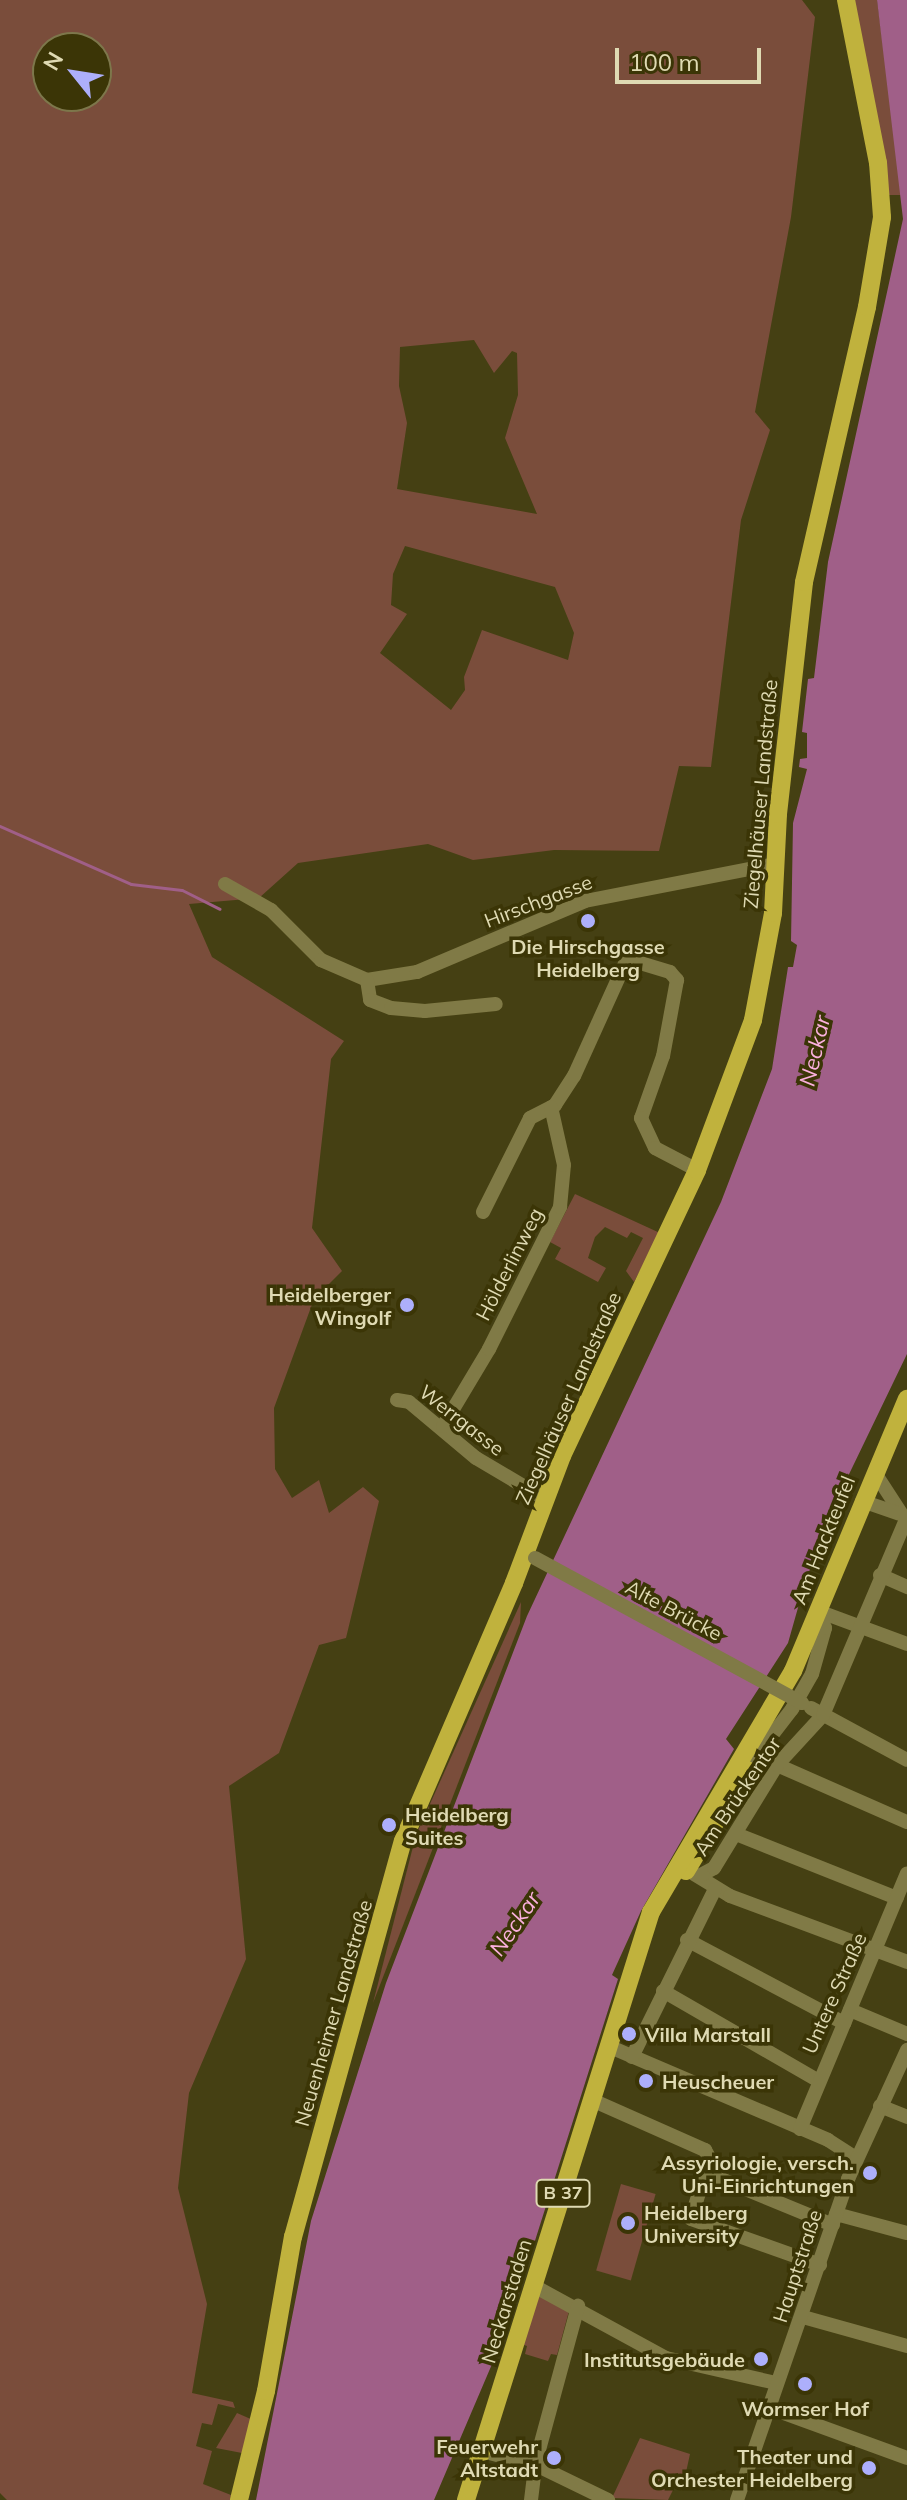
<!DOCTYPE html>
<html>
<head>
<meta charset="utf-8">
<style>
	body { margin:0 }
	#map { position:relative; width:907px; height:2500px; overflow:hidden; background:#454013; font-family:Mulish,sans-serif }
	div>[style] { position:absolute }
	.green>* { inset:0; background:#7a4d3b; transform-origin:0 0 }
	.water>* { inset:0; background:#a05f88 }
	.stream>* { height:3px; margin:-1.5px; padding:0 1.5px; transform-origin:1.5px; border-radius:1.5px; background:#a05f88 }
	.minor>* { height:14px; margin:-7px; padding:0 7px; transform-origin:7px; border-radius:7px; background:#807a46 }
	.major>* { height:18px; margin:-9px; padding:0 9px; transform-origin:9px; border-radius:9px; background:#c0b23d }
	.minor-bridge>* { height:14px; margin:-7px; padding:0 7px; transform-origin:7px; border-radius:7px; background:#807a46 }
	.dots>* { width:22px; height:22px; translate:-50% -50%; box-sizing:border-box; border:4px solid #3b3506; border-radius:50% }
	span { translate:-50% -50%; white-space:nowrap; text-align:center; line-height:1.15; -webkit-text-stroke:7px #3b3506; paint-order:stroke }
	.shield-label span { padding:2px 6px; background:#3b3506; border:2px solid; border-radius:6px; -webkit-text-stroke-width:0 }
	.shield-label { font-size:18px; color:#dfdab3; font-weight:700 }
	.street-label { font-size:20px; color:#dfdab3 }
	.poi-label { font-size:20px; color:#dfdab3; font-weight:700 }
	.right { translate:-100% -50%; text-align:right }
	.left { translate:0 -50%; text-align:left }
	.water-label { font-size:22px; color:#fbb0de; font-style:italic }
	.north { position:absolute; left:32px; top:32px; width:80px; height:80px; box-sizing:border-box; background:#3b3506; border:2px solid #7d774b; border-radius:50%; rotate:300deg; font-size:22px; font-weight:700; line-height:32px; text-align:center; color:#dfdab3 }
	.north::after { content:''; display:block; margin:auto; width:28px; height:36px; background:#adaffb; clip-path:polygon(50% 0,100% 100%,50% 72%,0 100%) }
	.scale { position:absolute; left:615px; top:48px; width:146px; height:36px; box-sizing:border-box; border:4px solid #dfdab3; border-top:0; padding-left:10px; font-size:24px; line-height:28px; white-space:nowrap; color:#dfdab3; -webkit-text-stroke:6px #3b3506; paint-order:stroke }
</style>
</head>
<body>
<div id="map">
	<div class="green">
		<div style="clip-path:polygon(evenodd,0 0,802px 0,815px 17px,791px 217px,755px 412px,770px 430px,741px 520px,711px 767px,679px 766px,659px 851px,554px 850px,473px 860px,428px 844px,298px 863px,259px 898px,189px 904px,212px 957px,344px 1041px,331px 1059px,312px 1228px,342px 1271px,314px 1299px,274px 1408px,275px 1469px,292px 1498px,319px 1480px,329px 1513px,363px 1487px,379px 1501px,346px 1638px,319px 1645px,279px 1753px,229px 1786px,246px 1959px,189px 2093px,178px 2188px,207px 2304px,192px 2393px,233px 2402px,235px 2408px,218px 2404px,212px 2425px,202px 2423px,196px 2446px,212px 2451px,203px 2484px,231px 2495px,230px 2500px,7px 2500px,0 2493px,0 0,48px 48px,96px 48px,96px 96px,48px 96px,48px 48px,0 0,474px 340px,494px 373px,512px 351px,517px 353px,518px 395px,505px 438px,537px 514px,397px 489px,407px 423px,399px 386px,400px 347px,474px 340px,0 0,405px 546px,555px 587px,574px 633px,568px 660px,482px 630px,464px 677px,465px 690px,451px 710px,380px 653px,407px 614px,391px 605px,393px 574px,405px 546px)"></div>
		<div style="clip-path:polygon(853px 0,877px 0,903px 195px,888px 195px)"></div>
		<div style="clip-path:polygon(575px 1194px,660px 1233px,634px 1282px,626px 1271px,643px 1238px,631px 1232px,627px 1238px,605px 1227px,595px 1237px,588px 1258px,606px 1268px,598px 1282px,555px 1259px,561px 1248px,550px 1242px)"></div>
		<div style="clip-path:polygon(521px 1602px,520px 1623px,373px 2003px,416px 1835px)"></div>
		<div style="left:621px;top:2184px;width:36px;height:90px;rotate:16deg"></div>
		<div style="clip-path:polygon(538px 2294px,569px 2311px,557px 2355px,551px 2354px,548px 2361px,525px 2354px,527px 2346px,521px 2344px)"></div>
		<div style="clip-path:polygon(237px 2413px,253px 2420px,242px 2453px,216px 2448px)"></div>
		<div style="clip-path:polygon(640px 2438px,690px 2454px,683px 2486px,676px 2484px,668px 2500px,612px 2498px)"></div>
	</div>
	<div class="water">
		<div style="clip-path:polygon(877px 0,907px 0,907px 1354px,825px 1524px,828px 1530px,807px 1576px,788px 1643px,726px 1739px,734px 1749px,641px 1911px,612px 1975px,618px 1979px,507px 2329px,434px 2500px,256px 2500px,311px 2221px,386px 1983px,527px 1616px,721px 1202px,772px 1069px,788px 967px,793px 967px,797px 945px,791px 941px,793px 823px,807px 769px,799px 767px,800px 759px,807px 758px,807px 733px,802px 732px,808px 679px,814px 678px,828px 562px,903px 219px)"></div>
	</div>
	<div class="stream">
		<div style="left:0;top:826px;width:143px;rotate:23.9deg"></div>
		<div style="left:131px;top:884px;width:51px;rotate:6.7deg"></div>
		<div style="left:182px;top:890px;width:42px;rotate:26.6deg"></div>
	</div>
	<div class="minor">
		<div style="left:225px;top:884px;width:53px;rotate:29.5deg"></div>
		<div style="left:271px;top:910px;width:71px;rotate:45deg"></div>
		<div style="left:321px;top:960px;width:50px;rotate:23.5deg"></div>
		<div style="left:367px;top:980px;width:51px;rotate:-9.1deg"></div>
		<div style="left:417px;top:972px;width:182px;rotate:-22.9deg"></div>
		<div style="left:585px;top:901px;width:194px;rotate:-11deg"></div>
		<div style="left:367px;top:980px;width:20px;rotate:81deg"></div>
		<div style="left:370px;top:1000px;width:22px;rotate:21deg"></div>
		<div style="left:391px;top:1008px;width:34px;rotate:5deg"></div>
		<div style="left:425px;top:1011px;width:71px;rotate:-5.6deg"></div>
		<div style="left:483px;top:1212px;width:105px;rotate:-63.4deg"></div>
		<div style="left:530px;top:1118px;width:28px;rotate:-27deg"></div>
		<div style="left:555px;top:1105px;width:35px;rotate:-57deg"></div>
		<div style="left:574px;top:1076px;width:128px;rotate:-65.6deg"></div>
		<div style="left:627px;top:959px;width:45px;rotate:16.8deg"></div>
		<div style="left:670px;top:972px;width:11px;rotate:49deg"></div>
		<div style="left:677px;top:980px;width:77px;rotate:100.4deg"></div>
		<div style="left:663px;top:1056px;width:66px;rotate:109.5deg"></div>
		<div style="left:641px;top:1118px;width:33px;rotate:65deg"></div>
		<div style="left:655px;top:1148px;width:47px;rotate:27.6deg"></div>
		<div style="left:397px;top:1400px;width:12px;rotate:9deg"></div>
		<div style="left:409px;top:1402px;width:87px;rotate:39.9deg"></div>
		<div style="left:476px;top:1458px;width:80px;rotate:30.7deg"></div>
		<div style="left:443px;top:1426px;width:90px;rotate:-59.1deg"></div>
		<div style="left:489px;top:1349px;width:159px;rotate:-63.4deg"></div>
		<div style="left:560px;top:1207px;width:42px;rotate:-84.6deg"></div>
		<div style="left:564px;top:1165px;width:59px;rotate:-102.6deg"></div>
		<div style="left:875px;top:1473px;width:48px;rotate:57deg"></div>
		<div style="left:862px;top:1501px;width:39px;rotate:19deg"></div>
		<div style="left:880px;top:1575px;width:30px;rotate:24deg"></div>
		<div style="left:818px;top:1611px;width:95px;rotate:20.3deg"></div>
		<div style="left:811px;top:1708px;width:109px;rotate:28.4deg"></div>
		<div style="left:749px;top:1765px;width:71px;rotate:-52.5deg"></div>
		<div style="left:792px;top:1709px;width:40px;rotate:-60.3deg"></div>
		<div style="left:812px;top:1674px;width:48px;rotate:-74.2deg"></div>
		<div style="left:825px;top:1628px;width:19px;rotate:-115deg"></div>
		<div style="left:777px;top:1765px;width:142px;rotate:23.7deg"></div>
		<div style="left:736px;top:1834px;width:173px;rotate:21.7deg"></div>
		<div style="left:694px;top:1874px;width:42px;rotate:31.4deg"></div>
		<div style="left:730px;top:1896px;width:189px;rotate:20.4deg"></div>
		<div style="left:699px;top:1876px;width:17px;rotate:-28deg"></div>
		<div style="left:714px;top:1868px;width:121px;rotate:-58.5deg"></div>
		<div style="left:777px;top:1765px;width:68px;rotate:-47.4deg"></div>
		<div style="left:823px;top:1715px;width:215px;rotate:-67deg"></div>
		<div style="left:687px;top:1940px;width:178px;rotate:27.9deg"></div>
		<div style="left:663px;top:1991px;width:178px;rotate:30deg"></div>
		<div style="left:850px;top:2010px;width:62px;rotate:22.8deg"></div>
		<div style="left:608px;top:2046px;width:239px;rotate:23.1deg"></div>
		<div style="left:828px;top:2140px;width:33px;rotate:33deg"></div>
		<div style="left:632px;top:2057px;width:187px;rotate:-63.7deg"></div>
		<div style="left:592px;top:2100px;width:124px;rotate:23.9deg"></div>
		<div style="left:705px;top:2150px;width:33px;rotate:61deg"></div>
		<div style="left:721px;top:2179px;width:121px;rotate:22.3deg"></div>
		<div style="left:880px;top:2106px;width:29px;rotate:22deg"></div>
		<div style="left:800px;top:2129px;width:277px;rotate:-67.3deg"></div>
		<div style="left:714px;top:2172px;width:9px;rotate:174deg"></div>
		<div style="left:705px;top:2173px;width:48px;rotate:106.9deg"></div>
		<div style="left:691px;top:2219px;width:137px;rotate:19.6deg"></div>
		<div style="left:836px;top:2214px;width:73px;rotate:15deg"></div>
		<div style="left:534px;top:2286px;width:150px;rotate:28.6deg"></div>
		<div style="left:666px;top:2358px;width:113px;rotate:12.8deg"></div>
		<div style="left:803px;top:2317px;width:108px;rotate:15.6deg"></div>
		<div style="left:767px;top:2407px;width:149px;rotate:20deg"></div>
		<div style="left:482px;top:2451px;width:58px;rotate:15deg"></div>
		<div style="left:538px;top:2466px;width:78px;rotate:25.9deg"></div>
		<div style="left:531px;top:2500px;width:39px;rotate:-83deg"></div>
		<div style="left:536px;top:2461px;width:161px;rotate:-74.8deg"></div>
		<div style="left:737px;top:2500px;width:340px;rotate:-70.9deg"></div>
		<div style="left:848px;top:2179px;width:142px;rotate:-65.4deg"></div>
	</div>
	<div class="major">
		<div style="left:686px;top:1871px;width:118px;rotate:-58.9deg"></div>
		<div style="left:239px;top:2500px;width:112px;rotate:-76.1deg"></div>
		<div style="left:266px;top:2391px;width:156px;rotate:-80.1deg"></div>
		<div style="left:293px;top:2237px;width:411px;rotate:-74.5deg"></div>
		<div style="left:403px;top:1841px;width:281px;rotate:-66.7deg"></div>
		<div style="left:514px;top:1583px;width:136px;rotate:-69.3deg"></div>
		<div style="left:562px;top:1456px;width:316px;rotate:-64.7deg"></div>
		<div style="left:697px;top:1170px;width:160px;rotate:-69.5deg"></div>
		<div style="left:753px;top:1020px;width:109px;rotate:-79.4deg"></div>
		<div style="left:773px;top:913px;width:99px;rotate:-87.1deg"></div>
		<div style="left:778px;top:814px;width:233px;rotate:-83.6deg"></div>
		<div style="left:804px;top:582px;width:282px;rotate:-77.1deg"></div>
		<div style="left:867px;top:307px;width:91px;rotate:-80.5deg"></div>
		<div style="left:882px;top:217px;width:54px;rotate:-94.2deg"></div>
		<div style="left:878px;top:163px;width:166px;rotate:-101.1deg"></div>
		<div style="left:466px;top:2500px;width:616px;rotate:-72.54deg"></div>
		<div style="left:651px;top:1912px;width:280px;rotate:-59.5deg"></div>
		<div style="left:793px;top:1671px;width:295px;rotate:-67.3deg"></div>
	</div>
	<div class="minor-bridge">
		<div style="left:535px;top:1558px;width:304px;rotate:28.5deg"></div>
	</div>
	<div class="dots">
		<div style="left:588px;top:921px;background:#adaffb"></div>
		<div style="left:407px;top:1305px;background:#adaffb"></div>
		<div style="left:389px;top:1825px;background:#adaffb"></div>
		<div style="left:629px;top:2034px;background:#adaffb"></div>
		<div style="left:646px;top:2081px;background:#adaffb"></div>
		<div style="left:870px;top:2173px;background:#adaffb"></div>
		<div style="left:628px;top:2223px;background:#adaffb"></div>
		<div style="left:761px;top:2359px;background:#adaffb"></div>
		<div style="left:805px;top:2384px;background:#adaffb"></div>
		<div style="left:554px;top:2458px;background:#adaffb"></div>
		<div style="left:869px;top:2468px;background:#adaffb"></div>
	</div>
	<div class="shield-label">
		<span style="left:563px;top:2193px">B 37</span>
	</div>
	<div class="street-label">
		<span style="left:760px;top:794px;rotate:-85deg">Ziegelhäuser Landstraße</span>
		<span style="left:538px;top:901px;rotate:-21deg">Hirschgasse</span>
		<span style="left:509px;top:1264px;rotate:-63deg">Hölderlinweg</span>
		<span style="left:568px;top:1398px;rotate:-66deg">Ziegelhäuser Landstraße</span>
		<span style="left:462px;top:1420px;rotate:38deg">Werrgasse</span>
		<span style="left:823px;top:1540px;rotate:-68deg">Am Hackteufel</span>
		<span style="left:674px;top:1610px;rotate:28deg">Alte Brücke</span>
		<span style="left:737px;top:1796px;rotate:-56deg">Am Brückentor</span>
		<span style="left:834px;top:1993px;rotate:-66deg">Untere Straße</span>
		<span style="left:333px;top:2013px;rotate:-74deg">Neuenheimer Landstraße</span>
		<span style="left:797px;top:2266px;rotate:-72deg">Hauptstraße</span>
		<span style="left:506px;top:2301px;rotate:-73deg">Neckarstaden</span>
	</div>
	<div class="poi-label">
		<span style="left:588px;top:958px">Die Hirschgasse<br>Heidelberg</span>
		<span class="right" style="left:391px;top:1306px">Heidelberger<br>Wingolf</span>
		<span class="left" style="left:405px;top:1826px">Heidelberg<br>Suites</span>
		<span class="left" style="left:645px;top:2034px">Villa Marstall</span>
		<span class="left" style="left:662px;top:2081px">Heuscheuer</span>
		<span class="right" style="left:854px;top:2174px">Assyriologie, versch.<br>Uni-Einrichtungen</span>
		<span class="left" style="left:644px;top:2224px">Heidelberg<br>University</span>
		<span class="right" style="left:745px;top:2359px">Institutsgebäude</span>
		<span style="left:805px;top:2408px">Wormser Hof</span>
		<span class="right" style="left:538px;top:2458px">Feuerwehr<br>Altstadt</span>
		<span class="right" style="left:853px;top:2468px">Theater und<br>Orchester Heidelberg</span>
	</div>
	<div class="water-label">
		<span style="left:815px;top:1051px;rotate:-77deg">Neckar</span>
		<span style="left:515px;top:1924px;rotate:-56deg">Neckar</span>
	</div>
	<div class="north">N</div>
	<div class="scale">100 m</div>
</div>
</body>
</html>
